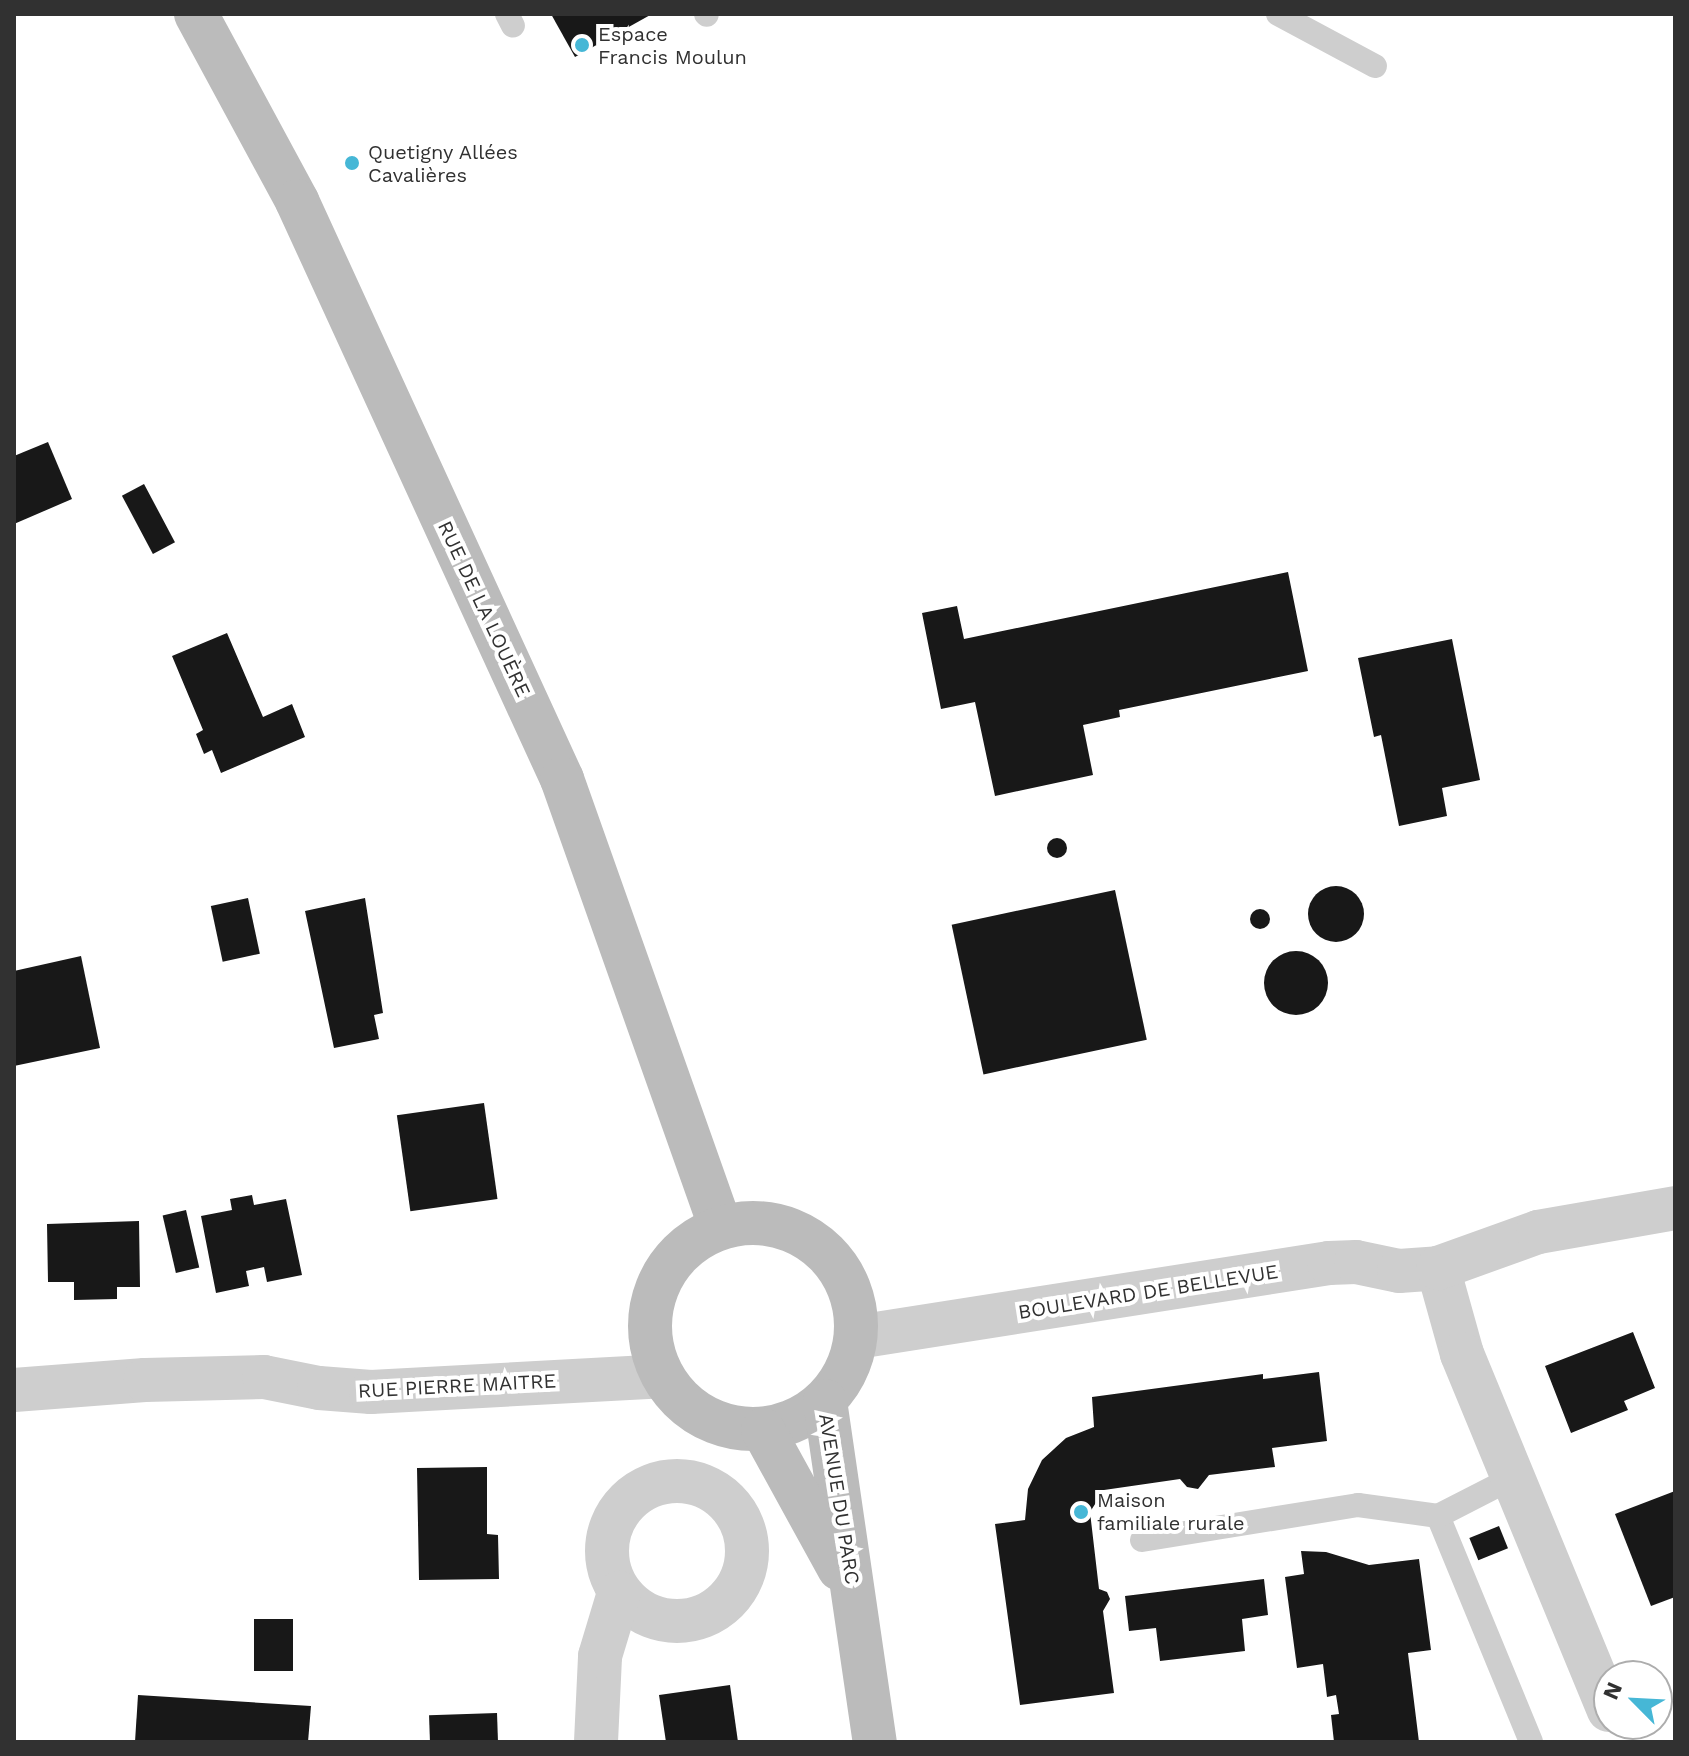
<!DOCTYPE html>
<html>
<head>
<meta charset="utf-8">
<style>
	body { margin:0 }
	#map { position:relative; width:1689px; height:1756px; overflow:hidden; background:#fff; font-family:"Work Sans",sans-serif }
	div>[style] { position:absolute }
	.building>* { inset:0; background:#181818; transform-origin:0 0 }
	.round { border-radius:50% }
	.service>* { height:24px; margin:-12px; padding:0 12px; transform-origin:12px; border-radius:12px; background:#cecece }
	.minor>* { height:44px; margin:-22px; padding:0 22px; transform-origin:22px; border-radius:22px; background:#cecece }
	.minor>.ring { margin:-22px; padding:0; box-sizing:content-box; background:none; border:44px solid #cecece; border-radius:50% }
	.secondary>* { height:44px; margin:-22px; padding:0 22px; transform-origin:22px; border-radius:22px; background:#bbb }
	.secondary>.ring { margin:-22px; padding:0; box-sizing:content-box; background:none; border:44px solid #bbb; border-radius:50% }
	.dots>* { width:22px; height:22px; translate:-50% -50%; box-sizing:border-box; border:4px solid #fff; border-radius:50% }
	span { translate:-50% -50%; white-space:nowrap; text-align:center; line-height:1.15; -webkit-text-stroke:8px #fff; paint-order:stroke }
	.poi-label { font-size:20px; color:#313131 }
	.left { translate:0 -50%; text-align:left }
	.street-label { font-size:20px; color:#313131 }
	.frame { position:absolute; inset:0; border:16px solid #313131; pointer-events:none }
	.north { position:absolute; left:1593px; top:1660px; width:80px; height:80px; box-sizing:border-box; background:#fff; border:2px solid #adadad; border-radius:50%; rotate:294deg; font-size:22px; font-weight:700; line-height:32px; text-align:center; color:#313131 }
	.north::after { content:''; display:block; margin:auto; width:28px; height:36px; background:#46b7d6; clip-path:polygon(50% 0,100% 100%,50% 72%,0 100%) }
</style>
</head>
<body>
<div id="map">
	<div class="building">
		<div style="clip-path:polygon(551px 14px,652px 14px,575px 57px)"></div>
		<div style="clip-path:polygon(48px 442px,72px 499px,14px 524px,14px 456px)"></div>
		<div style="left:144px;top:484px;width:66px;height:25px;rotate:62deg"></div>
		<div style="clip-path:polygon(1288px 572px,1308px 671px,1119px 710px,1120px 717px,1083px 725px,1093px 775px,995px 796px,975px 702px,941px 709px,922px 613px,957px 606px,964px 639px)"></div>
		<div style="clip-path:polygon(227px 633px,263px 717px,292px 704px,305px 737px,221px 773px,212px 750px,204px 754px,196px 734px,203px 730px,172px 656px)"></div>
		<div style="clip-path:polygon(1452px 639px,1480px 780px,1442px 788px,1447px 816px,1399px 826px,1381px 735px,1374px 737px,1358px 658px)"></div>
		<div class="round" style="left:1047px;top:838px;width:20px;height:20px"></div>
		<div class="round" style="left:1308px;top:886px;width:56px;height:56px"></div>
		<div style="left:1115px;top:890px;width:153px;height:167px;rotate:78deg"></div>
		<div style="left:248px;top:898px;width:57px;height:38px;rotate:78deg"></div>
		<div style="clip-path:polygon(365px 898px,383px 1013px,374px 1015px,379px 1039px,334px 1048px,305px 911px)"></div>
		<div class="round" style="left:1250px;top:909px;width:20px;height:20px"></div>
		<div class="round" style="left:1264px;top:951px;width:64px;height:64px"></div>
		<div style="clip-path:polygon(81px 956px,100px 1048px,14px 1066px,14px 971px)"></div>
		<div style="left:484px;top:1103px;width:97px;height:88px;rotate:82deg"></div>
		<div style="clip-path:polygon(252px 1195px,254px 1205px,286px 1199px,302px 1275px,267px 1282px,264px 1267px,246px 1271px,249px 1286px,216px 1293px,201px 1216px,232px 1210px,230px 1199px)"></div>
		<div style="left:186px;top:1210px;width:59px;height:24px;rotate:77deg"></div>
		<div style="clip-path:polygon(139px 1221px,140px 1287px,117px 1287px,117px 1299px,74px 1300px,74px 1282px,48px 1282px,47px 1224px)"></div>
		<div style="clip-path:polygon(1633px 1332px,1655px 1388px,1624px 1401px,1628px 1410px,1571px 1433px,1545px 1366px)"></div>
		<div style="clip-path:polygon(1319px 1372px,1327px 1441px,1272px 1448px,1275px 1467px,1209px 1475px,1198px 1489px,1187px 1487px,1180px 1479px,1104px 1490px,1090px 1512px,1099px 1589px,1107px 1592px,1110px 1599px,1103px 1611px,1114px 1693px,1020px 1705px,995px 1524px,1025px 1520px,1028px 1489px,1042px 1460px,1066px 1438px,1094px 1427px,1092px 1397px,1263px 1374px,1263px 1379px)"></div>
		<div style="clip-path:polygon(487px 1467px,487px 1534px,498px 1535px,499px 1579px,419px 1580px,417px 1468px)"></div>
		<div style="clip-path:polygon(1675px 1491px,1675px 1597px,1651px 1606px,1615px 1514px)"></div>
		<div style="left:1499px;top:1526px;width:24px;height:32px;rotate:68deg"></div>
		<div style="clip-path:polygon(1301px 1551px,1326px 1552px,1369px 1565px,1419px 1559px,1431px 1650px,1408px 1653px,1419px 1742px,1334px 1742px,1331px 1715px,1339px 1714px,1336px 1695px,1327px 1697px,1323px 1664px,1297px 1668px,1285px 1577px,1304px 1574px)"></div>
		<div style="clip-path:polygon(1264px 1579px,1268px 1615px,1242px 1619px,1245px 1651px,1160px 1661px,1156px 1628px,1129px 1631px,1125px 1596px)"></div>
		<div style="left:293px;top:1619px;width:52px;height:39px;rotate:90deg"></div>
		<div style="clip-path:polygon(730px 1685px,738px 1742px,666px 1742px,659px 1695px)"></div>
		<div style="clip-path:polygon(138px 1695px,311px 1706px,308px 1742px,135px 1742px)"></div>
		<div style="left:497px;top:1713px;width:29px;height:68px;rotate:88deg"></div>
	</div>
	<div class="service">
		<div style="left:507px;top:14px;width:13px;rotate:63deg"></div>
		<div style="left:706px;top:14px;width:1px;rotate:45deg"></div>
		<div style="left:1278px;top:14px;width:110px;rotate:28.2deg"></div>
		<div style="left:1438px;top:1516px;width:244px;rotate:67.6deg"></div>
		<div style="left:1142px;top:1540px;width:219px;rotate:-9.2deg"></div>
		<div style="left:1358px;top:1505px;width:81px;rotate:7.8deg"></div>
		<div style="left:1438px;top:1516px;width:83px;rotate:-27.2deg"></div>
	</div>
	<div class="minor">
		<div style="left:1438px;top:1268px;width:89px;rotate:74.4deg"></div>
		<div style="left:1462px;top:1354px;width:385px;rotate:67.6deg"></div>
		<div style="left:857px;top:1337px;width:478px;rotate:-8.9deg"></div>
		<div style="left:1329px;top:1263px;width:27px;rotate:-2deg"></div>
		<div style="left:1356px;top:1262px;width:44px;rotate:11.8deg"></div>
		<div style="left:1399px;top:1271px;width:39px;rotate:-4deg"></div>
		<div style="left:1438px;top:1268px;width:106px;rotate:-19.8deg"></div>
		<div style="left:1538px;top:1232px;width:139px;rotate:-9.9deg"></div>
		<div style="left:14px;top:1390px;width:131px;rotate:-4.4deg"></div>
		<div style="left:145px;top:1380px;width:119px;rotate:-1.4deg"></div>
		<div style="left:264px;top:1377px;width:56px;rotate:11.3deg"></div>
		<div style="left:319px;top:1388px;width:52px;rotate:4.4deg"></div>
		<div style="left:371px;top:1392px;width:291px;rotate:-3.1deg"></div>
		<div class="ring" style="left:607px;top:1481px;width:96px;height:96px"></div>
		<div style="left:596px;top:1742px;width:86px;rotate:-87.3deg"></div>
		<div style="left:600px;top:1656px;width:66px;rotate:-73.2deg"></div>
	</div>
	<div class="secondary">
		<div style="left:196px;top:14px;width:213px;rotate:61.6deg"></div>
		<div style="left:297px;top:201px;width:636px;rotate:65.37deg"></div>
		<div style="left:562px;top:779px;width:474px;rotate:70.5deg"></div>
		<div class="ring" style="left:650px;top:1223px;width:162px;height:162px"></div>
		<div style="left:825px;top:1401px;width:345px;rotate:81.7deg"></div>
		<div style="left:763px;top:1430px;width:158px;rotate:61.2deg"></div>
	</div>
	<div class="dots">
		<div style="left:582px;top:45px;background:#46b7d6"></div>
		<div style="left:352px;top:163px;background:#46b7d6"></div>
		<div style="left:1081px;top:1512px;background:#46b7d6"></div>
	</div>
	<div class="poi-label">
		<span class="left" style="left:598px;top:46px">Espace<br>Francis Moulun</span>
		<span class="left" style="left:368px;top:164px">Quetigny Allées<br>Cavalières</span>
		<span class="left" style="left:1097px;top:1512px">Maison<br>familiale rurale</span>
	</div>
	<div class="street-label">
		<span style="left:484px;top:609px;rotate:65deg">RUE DE LA LOUÈRE</span>
		<span style="left:1148px;top:1292px;rotate:-9deg">BOULEVARD DE BELLEVUE</span>
		<span style="left:457px;top:1386px;rotate:-3deg">RUE PIERRE MAITRE</span>
		<span style="left:839px;top:1499px;rotate:81deg">AVENUE DU PARC</span>
	</div>
	<div class="frame"></div>
	<div class="north">N</div>
</div>
</body>
</html>
